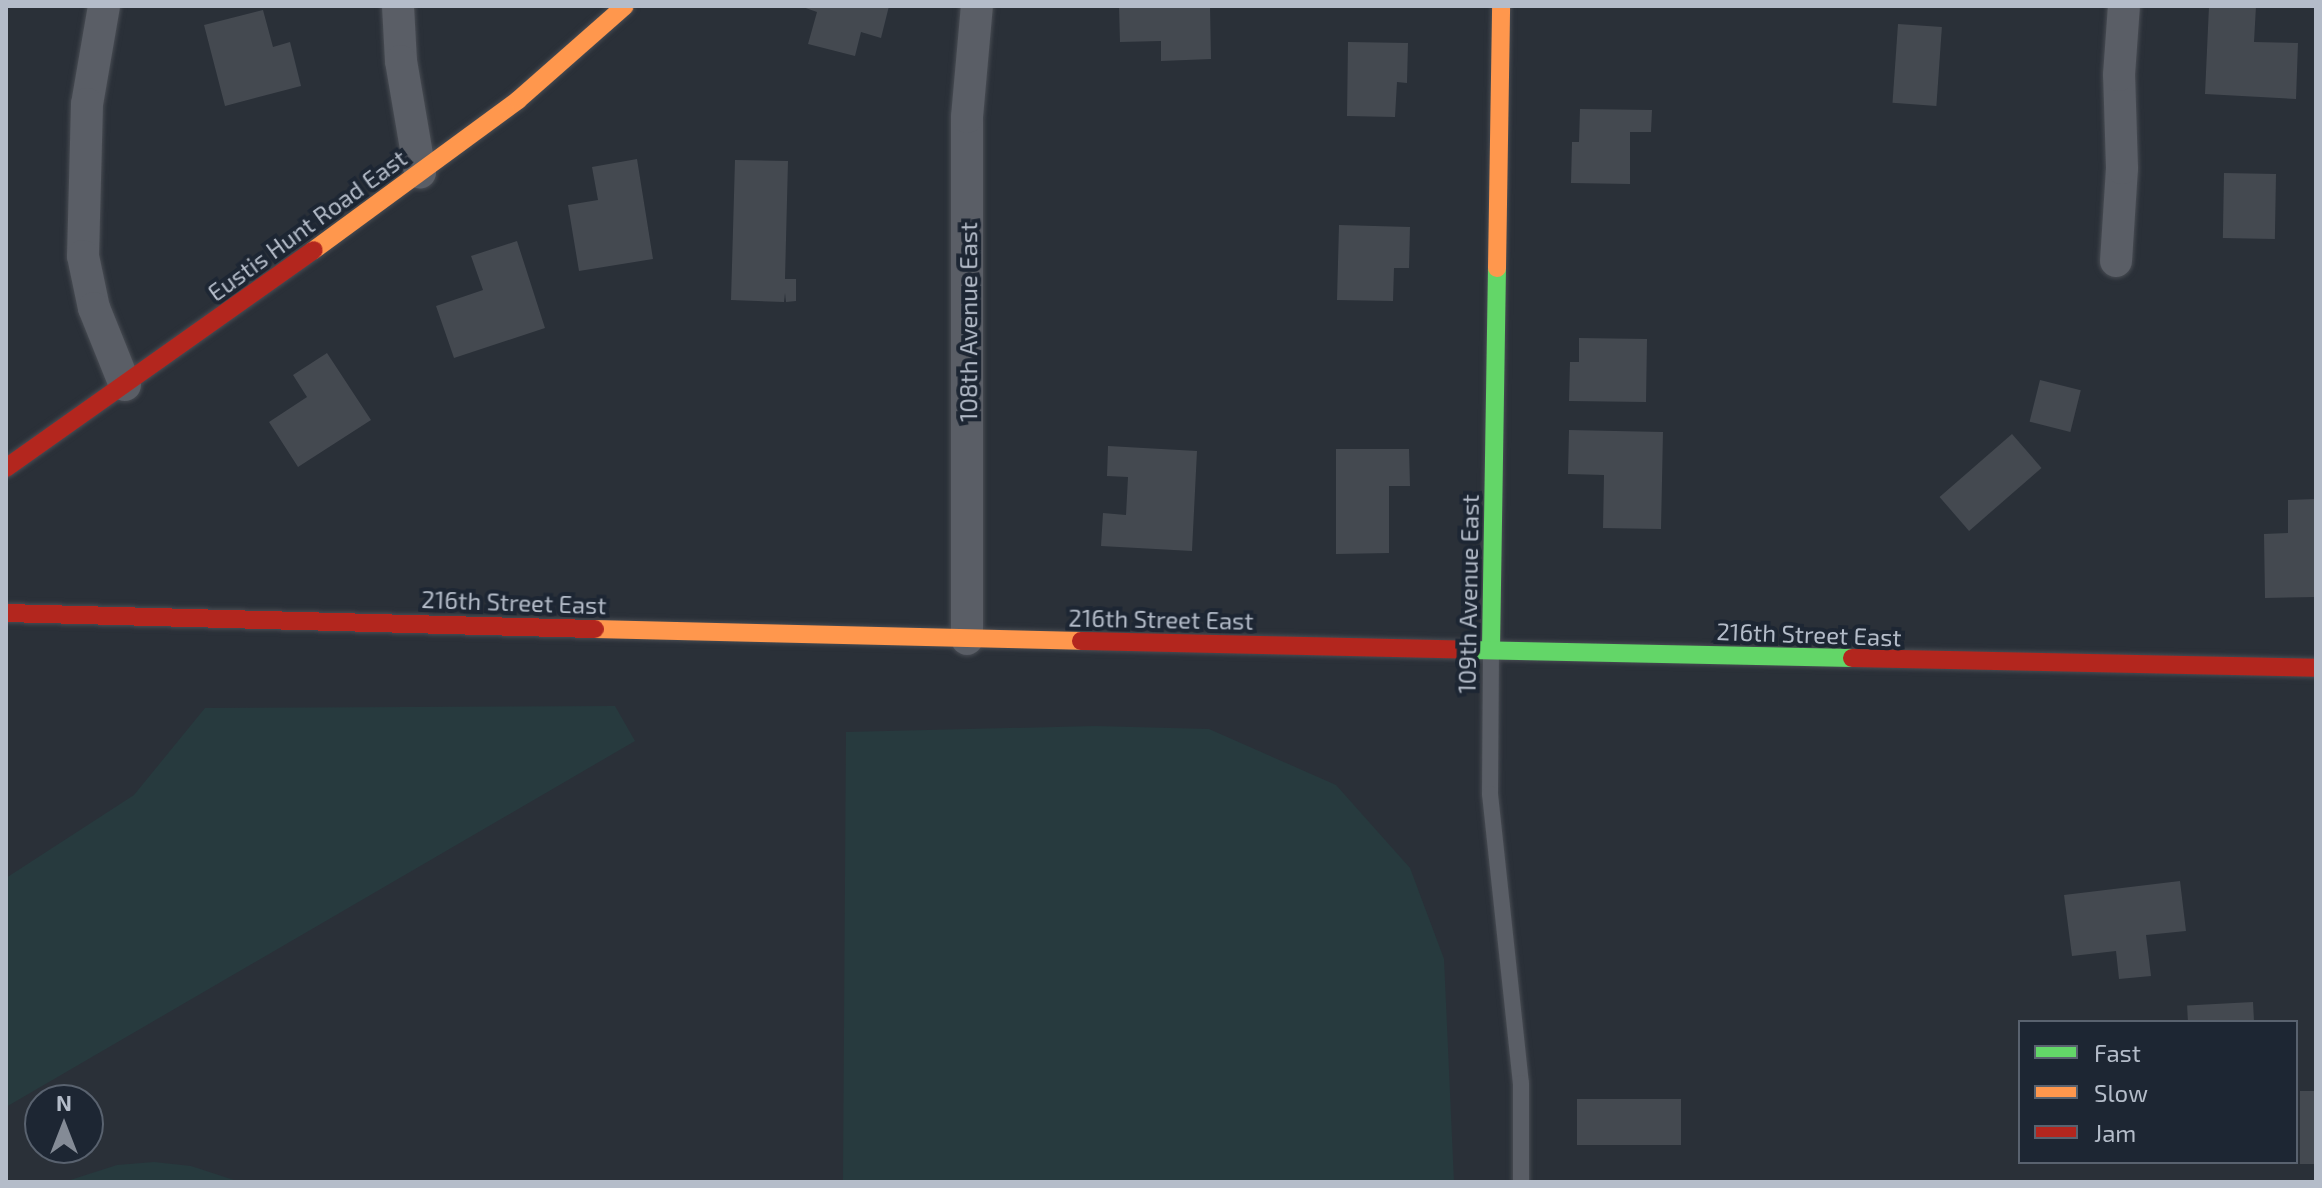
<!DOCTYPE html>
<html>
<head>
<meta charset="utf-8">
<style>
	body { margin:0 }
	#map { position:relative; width:2322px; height:1188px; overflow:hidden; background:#2a3038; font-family:"Exo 2",sans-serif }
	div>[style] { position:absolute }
	.green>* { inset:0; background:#273a3e }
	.building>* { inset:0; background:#444950; transform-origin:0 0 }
	.roads { filter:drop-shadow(0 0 2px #484c53) drop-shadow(0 0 2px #484c53) }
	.lane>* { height:16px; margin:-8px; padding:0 8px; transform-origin:8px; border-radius:8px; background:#5a5e66 }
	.street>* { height:32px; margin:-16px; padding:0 16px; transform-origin:16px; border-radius:16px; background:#5a5e66 }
	.fast>* { height:18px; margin:-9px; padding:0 9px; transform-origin:9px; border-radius:9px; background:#63d668 }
	.slow>* { height:18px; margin:-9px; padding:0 9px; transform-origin:9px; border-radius:9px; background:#ff974d }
	.jam>* { height:18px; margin:-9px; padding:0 9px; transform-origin:9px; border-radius:9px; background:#b3261e }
	span { translate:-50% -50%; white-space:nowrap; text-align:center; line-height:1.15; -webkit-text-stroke:8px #1d2633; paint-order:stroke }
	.street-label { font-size:24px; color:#b4bcc9 }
	.frame { position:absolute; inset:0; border:8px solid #b4bcc9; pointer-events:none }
	.legend { position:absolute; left:2018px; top:1020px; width:280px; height:144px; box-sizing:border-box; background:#1d2633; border:2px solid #59626f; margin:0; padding:10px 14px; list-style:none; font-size:24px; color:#b4bcc9 }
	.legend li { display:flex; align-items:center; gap:16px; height:40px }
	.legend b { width:40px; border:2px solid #59626f }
	.north { position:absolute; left:24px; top:1084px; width:80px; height:80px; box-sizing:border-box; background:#1d2633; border:2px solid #59626f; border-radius:50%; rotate:0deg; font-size:22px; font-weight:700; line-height:32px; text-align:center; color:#b4bcc9 }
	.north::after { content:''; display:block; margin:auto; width:28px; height:36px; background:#848b96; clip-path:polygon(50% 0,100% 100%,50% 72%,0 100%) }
</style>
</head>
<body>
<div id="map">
	<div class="green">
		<div style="clip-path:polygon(615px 706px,635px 741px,6px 1107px,6px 878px,134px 795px,205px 708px)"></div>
		<div style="clip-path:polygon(1095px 726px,1209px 729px,1336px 785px,1410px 868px,1444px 959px,1454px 1182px,843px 1182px,846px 732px)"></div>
		<div style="clip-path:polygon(154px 1162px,191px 1166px,240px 1182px,64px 1182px,117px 1165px)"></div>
	</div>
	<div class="building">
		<div style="clip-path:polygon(800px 6px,889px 6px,881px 38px,861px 32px,855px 56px,808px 44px,817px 12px)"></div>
		<div style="clip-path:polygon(1119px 6px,1210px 6px,1211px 59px,1161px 61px,1161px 41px,1120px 42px)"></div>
		<div style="clip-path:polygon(2209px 6px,2256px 6px,2254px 42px,2298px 43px,2296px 99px,2205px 94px)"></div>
		<div style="clip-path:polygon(263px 10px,273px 47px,290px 42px,301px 86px,225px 106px,204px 25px)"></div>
		<div style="left:1898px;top:24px;width:44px;height:79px;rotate:4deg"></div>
		<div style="clip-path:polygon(1348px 42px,1408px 43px,1407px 83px,1397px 82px,1395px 117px,1347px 116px)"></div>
		<div style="clip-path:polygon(1580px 109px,1652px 110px,1651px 132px,1630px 132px,1630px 184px,1571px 183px,1572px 142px,1579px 142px)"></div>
		<div style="clip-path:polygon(637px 159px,653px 259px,579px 271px,568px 205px,598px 200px,592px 167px)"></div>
		<div style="clip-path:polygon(735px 160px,788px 161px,785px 279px,796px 279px,796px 301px,786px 302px,785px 293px,784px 302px,731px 300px)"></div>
		<div style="left:2224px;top:173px;width:52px;height:65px;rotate:1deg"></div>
		<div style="clip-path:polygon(1339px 225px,1410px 227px,1409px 268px,1394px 268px,1393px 301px,1337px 300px)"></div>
		<div style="clip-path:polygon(517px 241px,545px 328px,454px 358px,436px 306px,483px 290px,471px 256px)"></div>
		<div style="clip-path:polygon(1579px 338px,1647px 339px,1646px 402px,1569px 401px,1570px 362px,1579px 362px)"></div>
		<div style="clip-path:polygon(327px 353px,371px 420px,298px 467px,269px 422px,307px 397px,293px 375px)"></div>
		<div style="left:2040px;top:380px;width:42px;height:43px;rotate:14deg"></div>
		<div style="clip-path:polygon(1569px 430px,1663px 432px,1661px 529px,1603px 528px,1604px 475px,1568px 474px)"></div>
		<div style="left:2012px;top:434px;width:45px;height:96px;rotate:49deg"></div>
		<div style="clip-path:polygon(1108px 446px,1197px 451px,1192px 551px,1101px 546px,1103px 513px,1126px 515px,1128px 477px,1107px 476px)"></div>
		<div style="clip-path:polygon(1336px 449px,1409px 449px,1410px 486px,1389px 486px,1389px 553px,1336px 554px)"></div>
		<div style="clip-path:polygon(2316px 499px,2316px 597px,2265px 598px,2264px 534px,2288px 533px,2288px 500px)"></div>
		<div style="clip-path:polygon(2180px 881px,2186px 931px,2146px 935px,2151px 976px,2119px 979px,2116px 951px,2072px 956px,2064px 895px)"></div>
		<div style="left:2253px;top:1002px;width:20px;height:66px;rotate:87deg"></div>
		<div style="left:2300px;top:1091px;width:16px;height:73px"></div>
		<div style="left:1577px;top:1099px;width:104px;height:46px"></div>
	</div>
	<div class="roads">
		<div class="lane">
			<div style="left:1491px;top:651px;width:143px;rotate:90.4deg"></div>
			<div style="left:1490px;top:794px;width:291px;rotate:83.9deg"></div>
			<div style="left:1521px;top:1083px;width:99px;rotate:90deg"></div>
		</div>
		<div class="street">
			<div style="left:104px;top:6px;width:99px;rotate:99.8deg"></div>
			<div style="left:87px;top:104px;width:152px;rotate:91.5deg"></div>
			<div style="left:83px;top:256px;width:53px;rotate:78.1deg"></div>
			<div style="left:94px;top:308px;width:83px;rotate:68.1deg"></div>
			<div style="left:398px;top:6px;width:55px;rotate:86.9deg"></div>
			<div style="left:401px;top:61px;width:113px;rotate:80.3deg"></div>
			<div style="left:2116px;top:261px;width:93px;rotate:-86.3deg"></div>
			<div style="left:2122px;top:168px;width:93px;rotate:-91.8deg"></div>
			<div style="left:2119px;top:75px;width:69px;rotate:-85.9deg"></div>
			<div style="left:967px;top:639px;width:522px;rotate:-90deg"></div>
			<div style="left:967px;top:117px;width:111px;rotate:-84.9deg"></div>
		</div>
		<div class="fast">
			<div style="left:1491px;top:649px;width:381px;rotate:-89.1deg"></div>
			<div style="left:1471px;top:650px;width:381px;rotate:1.2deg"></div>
		</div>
		<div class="slow">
			<div style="left:314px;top:250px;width:253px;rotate:-36.3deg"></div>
			<div style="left:518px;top:100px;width:142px;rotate:-41.3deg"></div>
			<div style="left:1497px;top:268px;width:262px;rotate:-89.1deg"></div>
			<div style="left:595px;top:629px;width:486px;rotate:1.4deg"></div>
		</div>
		<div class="jam">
			<div style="left:6px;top:468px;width:377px;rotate:-35.3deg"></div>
			<div style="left:6px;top:613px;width:589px;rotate:1.56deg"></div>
			<div style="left:1081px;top:641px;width:390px;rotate:1.3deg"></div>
			<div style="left:1852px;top:658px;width:464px;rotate:1.2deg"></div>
		</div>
	</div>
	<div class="street-label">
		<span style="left:307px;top:225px;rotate:-36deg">Eustis Hunt Road East</span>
		<span style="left:968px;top:322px;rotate:-90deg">108th Avenue East</span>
		<span style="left:1468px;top:594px;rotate:-89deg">109th Avenue East</span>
		<span style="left:514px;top:602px;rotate:2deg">216th Street East</span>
		<span style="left:1161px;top:619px;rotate:1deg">216th Street East</span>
		<span style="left:1809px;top:634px;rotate:2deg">216th Street East</span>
	</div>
	<div class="frame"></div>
	<ul class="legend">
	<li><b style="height:10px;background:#63d668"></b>Fast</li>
	<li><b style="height:10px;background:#ff974d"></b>Slow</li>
	<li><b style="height:10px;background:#b3261e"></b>Jam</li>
	</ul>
	<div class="north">N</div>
</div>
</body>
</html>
